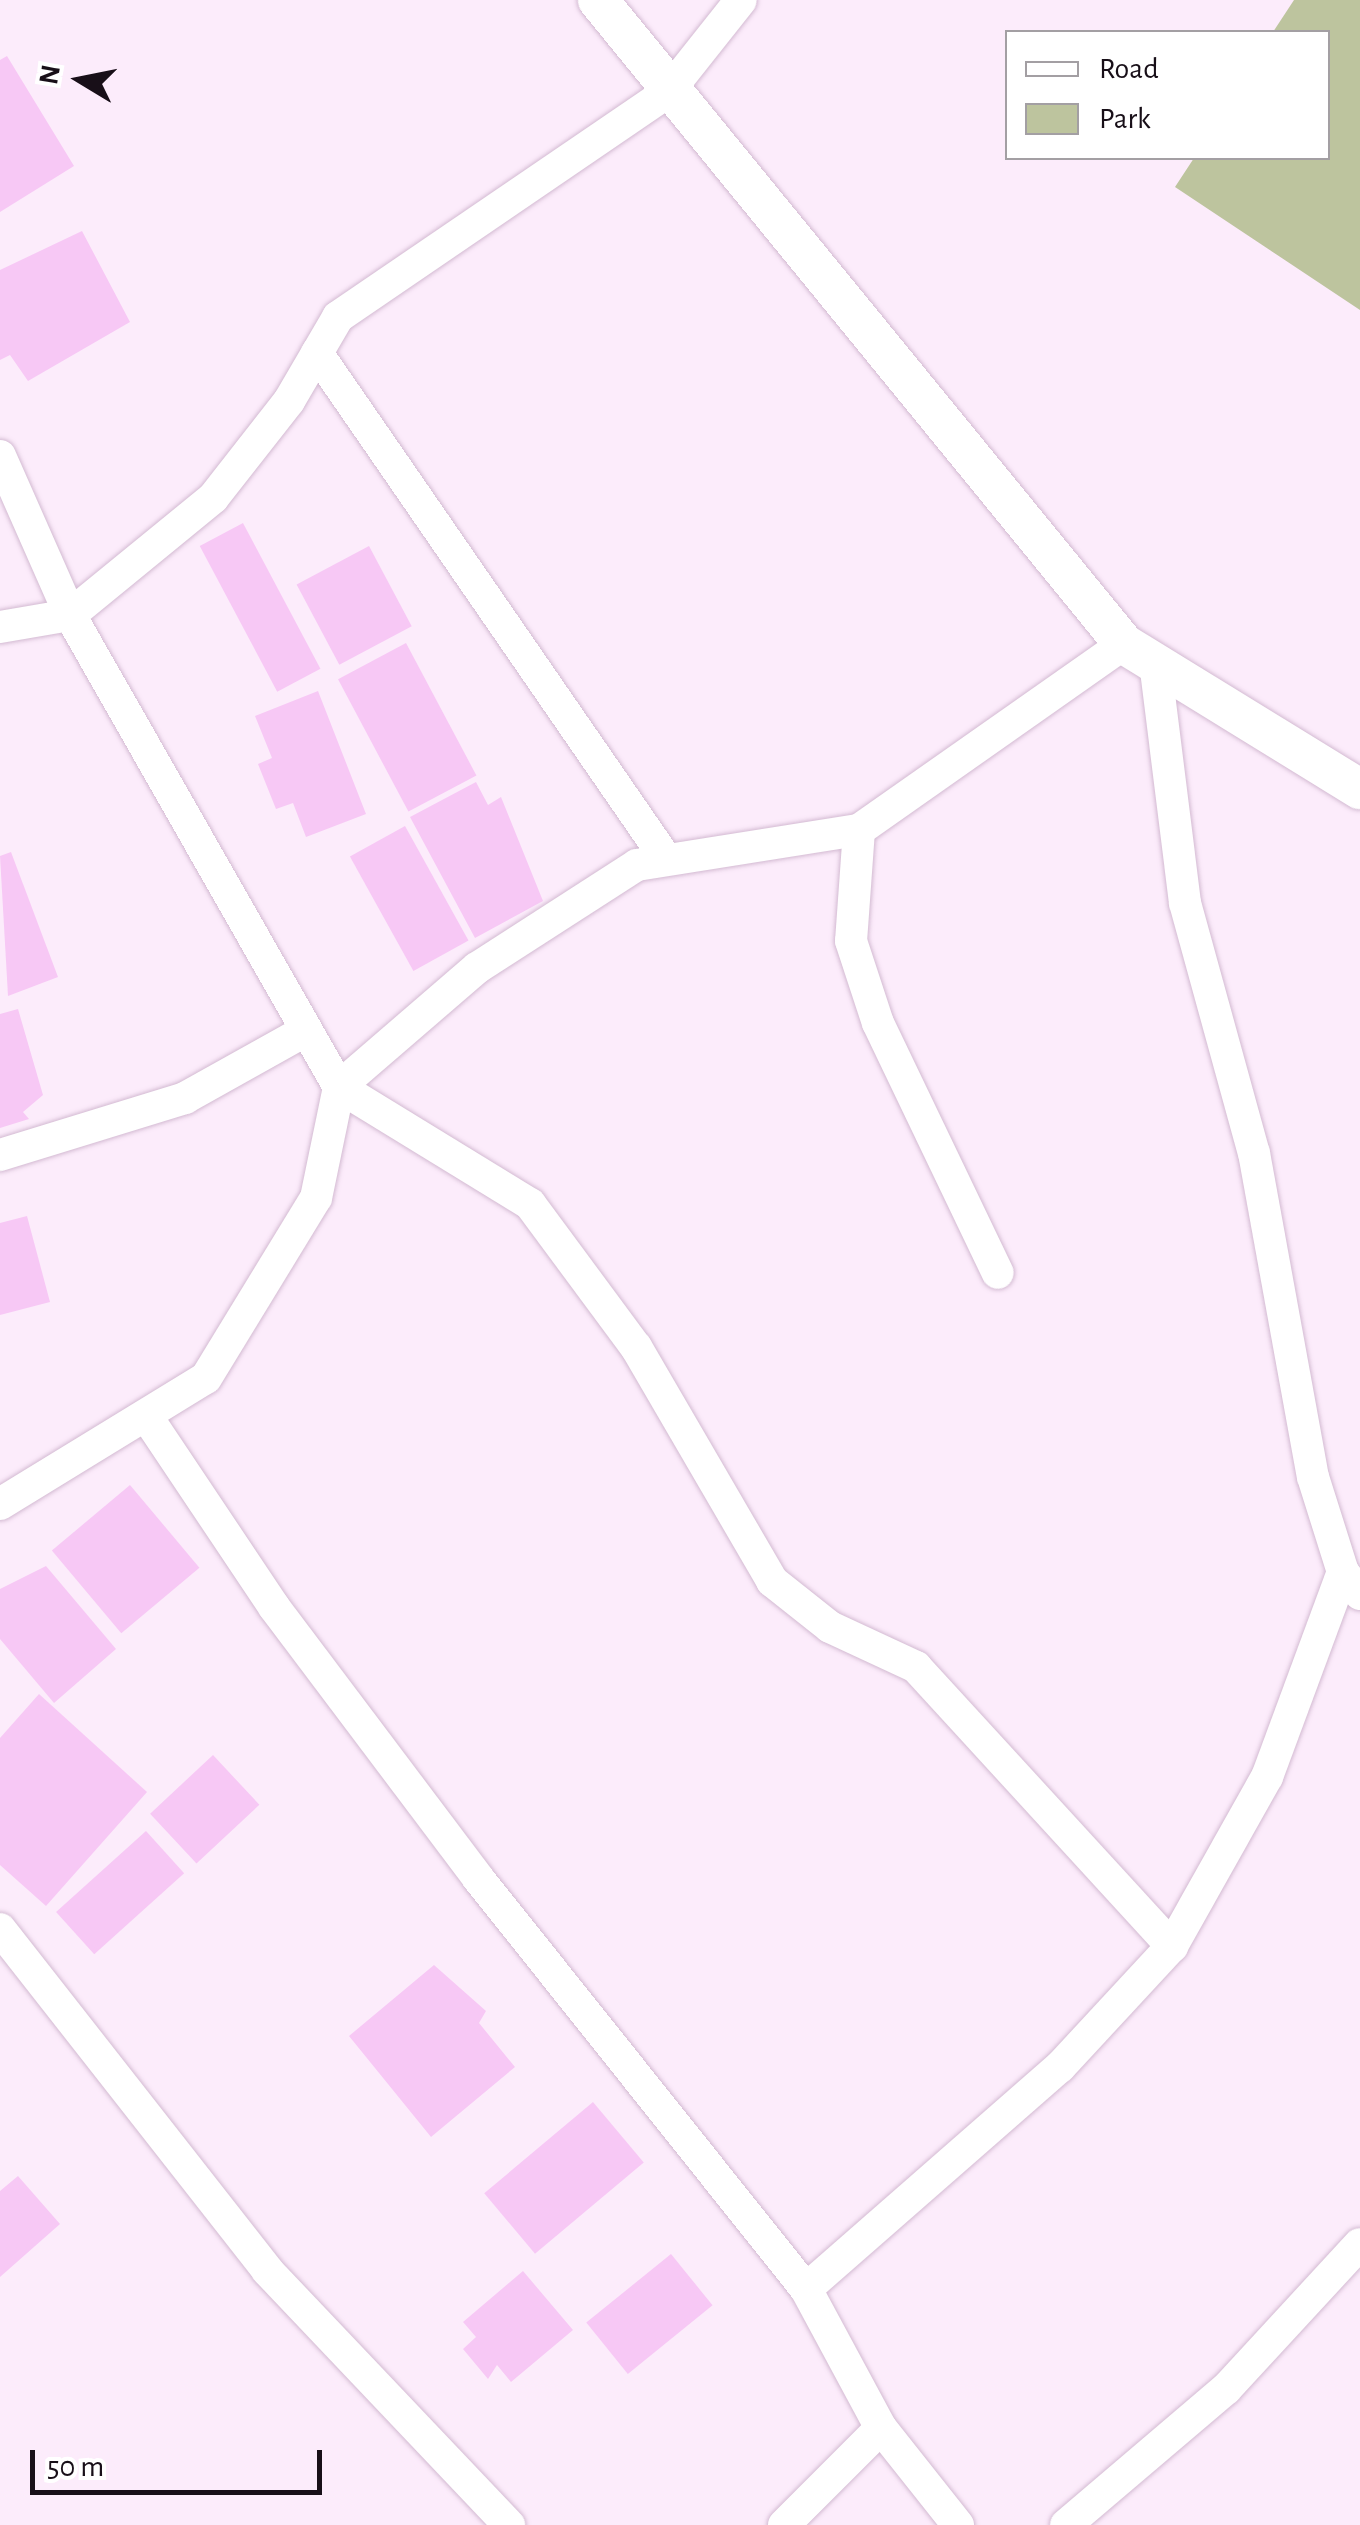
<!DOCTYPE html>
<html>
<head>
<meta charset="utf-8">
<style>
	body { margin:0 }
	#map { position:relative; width:1360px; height:2525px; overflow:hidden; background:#fcecfb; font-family:"Alegreya Sans",sans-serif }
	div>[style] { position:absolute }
	.green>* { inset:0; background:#bdc49e }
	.building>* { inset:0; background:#f7c8f5; transform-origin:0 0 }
	.roads { filter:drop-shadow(0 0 2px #d3bad2) drop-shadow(0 0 2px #d3bad2) }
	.minor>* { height:32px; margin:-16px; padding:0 16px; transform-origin:16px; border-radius:16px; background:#fff }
	.tertiary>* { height:40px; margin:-20px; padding:0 20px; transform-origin:20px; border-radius:20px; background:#fff }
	span { translate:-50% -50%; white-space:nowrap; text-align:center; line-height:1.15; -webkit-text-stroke:8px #fff; paint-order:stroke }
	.legend { position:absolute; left:1005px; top:30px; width:325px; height:130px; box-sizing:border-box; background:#fff; border:2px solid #a39fa3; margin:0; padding:12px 18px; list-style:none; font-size:30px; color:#180f18 }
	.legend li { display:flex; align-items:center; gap:20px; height:50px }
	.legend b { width:50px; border:2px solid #a39fa3 }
	.north { position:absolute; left:30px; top:30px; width:100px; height:100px; -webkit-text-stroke:8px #fff; paint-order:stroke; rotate:280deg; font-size:28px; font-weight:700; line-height:40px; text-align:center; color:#180f18 }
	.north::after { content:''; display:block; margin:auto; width:35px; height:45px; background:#180f18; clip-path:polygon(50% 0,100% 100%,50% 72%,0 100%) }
	.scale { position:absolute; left:30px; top:2450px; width:292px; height:45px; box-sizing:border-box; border:5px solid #180f18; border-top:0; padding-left:12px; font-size:30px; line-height:35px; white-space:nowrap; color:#180f18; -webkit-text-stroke:8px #fff; paint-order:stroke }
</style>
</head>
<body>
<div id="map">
	<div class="green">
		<div style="clip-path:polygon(1294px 0,1360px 0,1360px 310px,1175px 187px,1194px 158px,1328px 158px,1328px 32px,1273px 32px)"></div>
	</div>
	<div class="building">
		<div style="clip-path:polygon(7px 56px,74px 166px,0 212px,0 60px)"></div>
		<div style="clip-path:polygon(82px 231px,130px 322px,28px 381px,10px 355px,0 360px,0 270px)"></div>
		<div style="left:243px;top:523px;width:165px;height:49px;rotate:62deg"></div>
		<div style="left:369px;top:546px;width:91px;height:82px;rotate:62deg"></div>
		<div style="left:406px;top:643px;width:150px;height:77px;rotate:62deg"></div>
		<div style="clip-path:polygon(318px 691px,366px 814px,306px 837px,293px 803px,276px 809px,258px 764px,272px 758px,255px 716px)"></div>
		<div style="clip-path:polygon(476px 782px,488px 805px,501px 797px,543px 901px,475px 938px,410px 817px)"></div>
		<div style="left:405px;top:826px;width:131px;height:63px;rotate:61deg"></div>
		<div style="clip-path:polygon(11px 852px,58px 977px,8px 996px,0 856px)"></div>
		<div style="clip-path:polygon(18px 1009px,43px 1095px,23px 1112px,29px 1119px,0 1128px,0 1014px)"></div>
		<div style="clip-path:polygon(27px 1216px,50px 1302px,0 1315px,0 1223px)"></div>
		<div style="left:130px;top:1485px;width:108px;height:102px;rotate:50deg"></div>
		<div style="clip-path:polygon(46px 1566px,116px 1649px,54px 1703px,0 1639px,0 1589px)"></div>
		<div style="clip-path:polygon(39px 1694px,147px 1792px,46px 1906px,0 1865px,0 1738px)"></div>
		<div style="left:213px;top:1755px;width:68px;height:86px;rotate:47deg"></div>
		<div style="left:146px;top:1831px;width:57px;height:121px;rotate:48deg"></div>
		<div style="clip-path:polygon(434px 1965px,486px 2011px,479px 2023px,515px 2067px,431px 2137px,349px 2036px)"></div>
		<div style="left:593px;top:2102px;width:79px;height:142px;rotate:50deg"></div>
		<div style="clip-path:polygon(18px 2176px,60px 2224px,0 2277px,0 2191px)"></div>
		<div style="left:671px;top:2254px;width:66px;height:109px;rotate:51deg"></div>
		<div style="clip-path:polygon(523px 2271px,573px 2330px,511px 2382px,497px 2365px,488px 2379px,463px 2349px,476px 2337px,463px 2322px)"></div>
	</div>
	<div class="roads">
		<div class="minor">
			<div style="left:317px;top:353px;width:611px;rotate:55.4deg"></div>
			<div style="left:0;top:456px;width:174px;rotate:66.2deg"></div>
			<div style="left:70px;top:615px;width:185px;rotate:-39.3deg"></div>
			<div style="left:213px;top:498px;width:123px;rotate:-51.9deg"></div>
			<div style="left:289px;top:401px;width:97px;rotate:-59.7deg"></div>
			<div style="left:338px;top:317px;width:399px;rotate:-34.3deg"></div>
			<div style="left:668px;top:92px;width:117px;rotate:-51.6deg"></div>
			<div style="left:0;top:627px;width:71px;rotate:-9.7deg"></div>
			<div style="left:70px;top:615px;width:543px;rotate:60.32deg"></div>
			<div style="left:339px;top:1087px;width:224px;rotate:31.5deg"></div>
			<div style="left:530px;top:1204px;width:178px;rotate:53.5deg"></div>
			<div style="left:636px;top:1347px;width:271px;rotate:59.8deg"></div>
			<div style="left:772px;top:1581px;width:74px;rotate:38.4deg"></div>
			<div style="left:830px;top:1627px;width:95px;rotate:24.9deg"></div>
			<div style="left:916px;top:1667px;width:379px;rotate:47.5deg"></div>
			<div style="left:1155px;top:662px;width:243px;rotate:82.9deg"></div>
			<div style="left:1185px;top:903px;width:259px;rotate:74.6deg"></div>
			<div style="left:1254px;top:1153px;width:329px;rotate:79.7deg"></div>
			<div style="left:1313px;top:1477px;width:100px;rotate:72.5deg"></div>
			<div style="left:1343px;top:1572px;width:28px;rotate:52deg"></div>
			<div style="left:859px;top:830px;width:111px;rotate:94.1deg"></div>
			<div style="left:851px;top:941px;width:86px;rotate:71.8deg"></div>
			<div style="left:878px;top:1023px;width:277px;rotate:64.4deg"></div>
			<div style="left:0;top:1155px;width:194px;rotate:-17.1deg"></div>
			<div style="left:185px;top:1098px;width:137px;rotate:-29.2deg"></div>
			<div style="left:147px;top:1417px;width:229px;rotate:56.2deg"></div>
			<div style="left:274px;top:1607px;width:339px;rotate:53deg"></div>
			<div style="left:478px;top:1878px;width:526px;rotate:51.41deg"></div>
			<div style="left:806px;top:2289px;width:158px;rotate:61.7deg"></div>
			<div style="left:881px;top:2428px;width:124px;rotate:51.6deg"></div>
			<div style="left:0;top:1504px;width:241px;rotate:-31.5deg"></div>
			<div style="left:206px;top:1378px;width:211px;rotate:-58.6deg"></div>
			<div style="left:316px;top:1198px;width:113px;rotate:-78.3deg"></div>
			<div style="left:339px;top:1087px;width:182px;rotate:-40.8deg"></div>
			<div style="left:477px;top:968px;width:190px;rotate:-32.8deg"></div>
			<div style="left:637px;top:865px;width:225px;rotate:-9deg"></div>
			<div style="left:859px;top:830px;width:324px;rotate:-35.1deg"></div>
			<div style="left:0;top:1929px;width:433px;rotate:51.9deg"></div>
			<div style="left:267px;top:2270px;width:352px;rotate:46.5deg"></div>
			<div style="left:806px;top:2289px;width:337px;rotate:-41.2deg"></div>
			<div style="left:1060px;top:2067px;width:165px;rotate:-47.2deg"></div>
			<div style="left:1172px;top:1946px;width:194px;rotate:-60.7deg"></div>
			<div style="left:1267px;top:1777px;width:219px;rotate:-69.7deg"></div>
			<div style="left:784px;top:2525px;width:137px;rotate:-45deg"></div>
			<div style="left:1066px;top:2525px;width:210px;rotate:-40.4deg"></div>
			<div style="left:1226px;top:2389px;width:197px;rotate:-47.3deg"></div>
		</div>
		<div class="tertiary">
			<div style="left:598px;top:0;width:832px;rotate:50.76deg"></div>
			<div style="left:1124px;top:644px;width:277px;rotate:31.6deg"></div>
		</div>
	</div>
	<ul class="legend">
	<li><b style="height:12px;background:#fff"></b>Road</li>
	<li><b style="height:28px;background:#bdc49e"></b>Park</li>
	</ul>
	<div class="north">N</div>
	<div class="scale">50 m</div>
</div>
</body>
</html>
